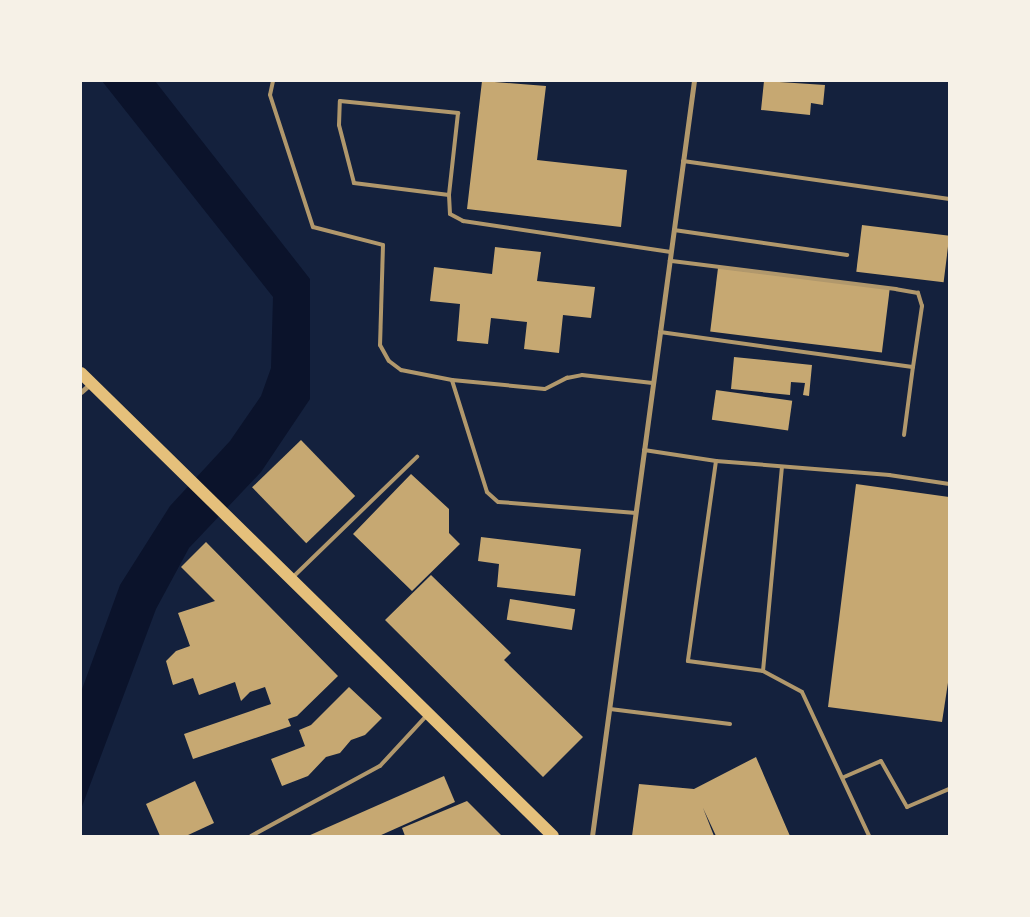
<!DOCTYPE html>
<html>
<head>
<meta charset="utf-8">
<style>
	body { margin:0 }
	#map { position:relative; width:1030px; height:917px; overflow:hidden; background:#14213d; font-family:"DM Sans",sans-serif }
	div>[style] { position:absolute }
	.water>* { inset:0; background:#0b132b }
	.building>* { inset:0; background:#c6a872; transform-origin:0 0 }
	.service>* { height:4px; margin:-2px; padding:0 2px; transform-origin:2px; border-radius:2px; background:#b1986c }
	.minor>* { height:5px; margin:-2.5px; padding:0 2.5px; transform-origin:2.5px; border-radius:2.5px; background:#b1986c }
	.primary>* { height:12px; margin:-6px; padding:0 6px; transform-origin:6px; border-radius:6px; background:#e5c07b }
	span { translate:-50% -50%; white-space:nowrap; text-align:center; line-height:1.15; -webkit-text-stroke:5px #f6f1e7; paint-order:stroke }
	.frame { position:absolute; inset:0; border:82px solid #f6f1e7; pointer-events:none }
</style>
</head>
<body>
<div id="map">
	<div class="water">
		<div style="clip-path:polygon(102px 81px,155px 81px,310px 279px,310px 399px,261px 472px,189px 548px,156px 609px,81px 809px,81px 692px,120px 585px,170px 506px,230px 441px,261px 396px,271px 368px,273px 297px)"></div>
	</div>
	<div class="building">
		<div style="clip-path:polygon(482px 81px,546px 86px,537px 160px,627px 170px,621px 227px,467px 209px)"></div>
		<div style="clip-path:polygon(764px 81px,825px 85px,823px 105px,811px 103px,810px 115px,761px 110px)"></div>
		<div style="left:862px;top:225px;width:88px;height:47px;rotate:7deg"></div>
		<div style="clip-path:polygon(495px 247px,541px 252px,537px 281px,595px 287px,591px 318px,563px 315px,559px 353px,524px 349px,527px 322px,491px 318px,488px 344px,457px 341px,460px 304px,430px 301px,434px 267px,492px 274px)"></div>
		<div style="left:718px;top:268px;width:173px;height:64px;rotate:7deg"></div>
		<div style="clip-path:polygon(734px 357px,812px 365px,809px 396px,803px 395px,805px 383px,791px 382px,790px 395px,731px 389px)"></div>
		<div style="left:716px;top:390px;width:77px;height:30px;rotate:8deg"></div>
		<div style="left:301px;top:440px;width:78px;height:68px;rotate:46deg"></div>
		<div style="clip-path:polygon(411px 474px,449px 509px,449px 533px,460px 544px,412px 591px,353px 534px)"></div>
		<div style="clip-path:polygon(856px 484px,949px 497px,949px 676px,942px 722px,828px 707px)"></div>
		<div style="clip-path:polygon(481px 537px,581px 549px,575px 596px,497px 587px,499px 564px,478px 561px)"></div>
		<div style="clip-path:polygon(206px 542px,338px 676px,297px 716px,288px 719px,291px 726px,193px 759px,184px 734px,271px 704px,265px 687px,250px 692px,241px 701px,235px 682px,199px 695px,193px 678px,173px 685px,166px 661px,176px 651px,190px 646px,178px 613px,215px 601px,181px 567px)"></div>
		<div style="clip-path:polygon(431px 575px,511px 653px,504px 660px,583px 737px,543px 777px,385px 620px)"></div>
		<div style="left:510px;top:599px;width:66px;height:21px;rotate:9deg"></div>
		<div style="clip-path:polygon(349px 687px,382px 718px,365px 735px,351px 740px,340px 753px,326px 757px,308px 776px,282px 786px,271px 759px,305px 746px,299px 730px,311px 725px)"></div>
		<div style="clip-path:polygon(756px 757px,790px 836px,716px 836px,703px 808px,714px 836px,632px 836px,639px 784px,694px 789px)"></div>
		<div style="clip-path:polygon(444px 776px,455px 802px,379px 836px,308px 836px)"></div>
		<div style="clip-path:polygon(195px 781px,214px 823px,186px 836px,160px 836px,146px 804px)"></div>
		<div style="clip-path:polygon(467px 801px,502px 836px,405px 836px,402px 828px)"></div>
	</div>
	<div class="service">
		<div style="left:273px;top:81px;width:14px;rotate:102deg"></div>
		<div style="left:270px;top:95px;width:139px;rotate:72deg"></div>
		<div style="left:313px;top:227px;width:72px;rotate:14.4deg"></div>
		<div style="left:383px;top:245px;width:100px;rotate:91.7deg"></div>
		<div style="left:380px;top:345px;width:18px;rotate:61deg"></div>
		<div style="left:389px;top:361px;width:15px;rotate:37deg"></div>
		<div style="left:401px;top:370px;width:52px;rotate:11.1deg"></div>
		<div style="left:683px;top:161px;width:269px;rotate:8.1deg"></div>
		<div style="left:449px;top:195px;width:96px;rotate:-172.8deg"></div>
		<div style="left:354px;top:183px;width:60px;rotate:-104.5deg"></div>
		<div style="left:339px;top:125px;width:24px;rotate:-88deg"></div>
		<div style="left:340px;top:101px;width:119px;rotate:5.8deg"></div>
		<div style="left:458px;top:113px;width:82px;rotate:96.3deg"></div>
		<div style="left:449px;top:195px;width:19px;rotate:87deg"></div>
		<div style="left:450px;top:214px;width:15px;rotate:28deg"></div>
		<div style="left:463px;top:221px;width:210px;rotate:8.5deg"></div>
		<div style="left:674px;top:230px;width:175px;rotate:8.2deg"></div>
		<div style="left:660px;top:332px;width:255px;rotate:7.9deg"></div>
		<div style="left:913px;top:367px;width:62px;rotate:-81.6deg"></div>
		<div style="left:922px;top:306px;width:14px;rotate:-107deg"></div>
		<div style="left:918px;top:293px;width:22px;rotate:-170deg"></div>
		<div style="left:896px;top:289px;width:228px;rotate:-172.9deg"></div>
		<div style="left:904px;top:435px;width:69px;rotate:-82.5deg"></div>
		<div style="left:644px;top:450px;width:73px;rotate:8.7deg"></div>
		<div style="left:716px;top:461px;width:174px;rotate:4.6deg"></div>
		<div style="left:889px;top:475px;width:61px;rotate:8.5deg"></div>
		<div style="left:716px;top:461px;width:202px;rotate:98deg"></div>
		<div style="left:688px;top:661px;width:76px;rotate:7.6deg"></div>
		<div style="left:763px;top:671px;width:44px;rotate:28.3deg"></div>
		<div style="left:802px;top:692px;width:159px;rotate:65deg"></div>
		<div style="left:636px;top:513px;width:138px;rotate:-175.4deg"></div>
		<div style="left:498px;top:502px;width:15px;rotate:-138deg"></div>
		<div style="left:487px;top:492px;width:117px;rotate:-107.4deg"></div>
		<div style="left:452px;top:380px;width:93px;rotate:5.5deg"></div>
		<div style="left:545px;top:389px;width:25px;rotate:-27deg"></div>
		<div style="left:567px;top:378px;width:15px;rotate:-11deg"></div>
		<div style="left:582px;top:375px;width:71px;rotate:6.4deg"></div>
		<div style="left:293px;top:577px;width:173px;rotate:-44.1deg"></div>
		<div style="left:763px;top:671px;width:204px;rotate:-84.7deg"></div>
		<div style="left:610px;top:709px;width:121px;rotate:7.1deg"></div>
		<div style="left:844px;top:777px;width:40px;rotate:-23.4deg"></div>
		<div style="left:881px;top:761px;width:53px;rotate:60.5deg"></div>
		<div style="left:907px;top:807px;width:46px;rotate:-23.2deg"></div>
		<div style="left:251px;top:836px;width:147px;rotate:-28.5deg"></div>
		<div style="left:380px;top:766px;width:69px;rotate:-47.3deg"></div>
	</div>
	<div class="minor">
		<div style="left:81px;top:392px;width:13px;rotate:-42deg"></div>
		<div style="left:592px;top:836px;width:762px;rotate:-82.31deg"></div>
	</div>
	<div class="primary">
		<div style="left:81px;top:373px;width:661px;rotate:44.45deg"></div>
	</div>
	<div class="frame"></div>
</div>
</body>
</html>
